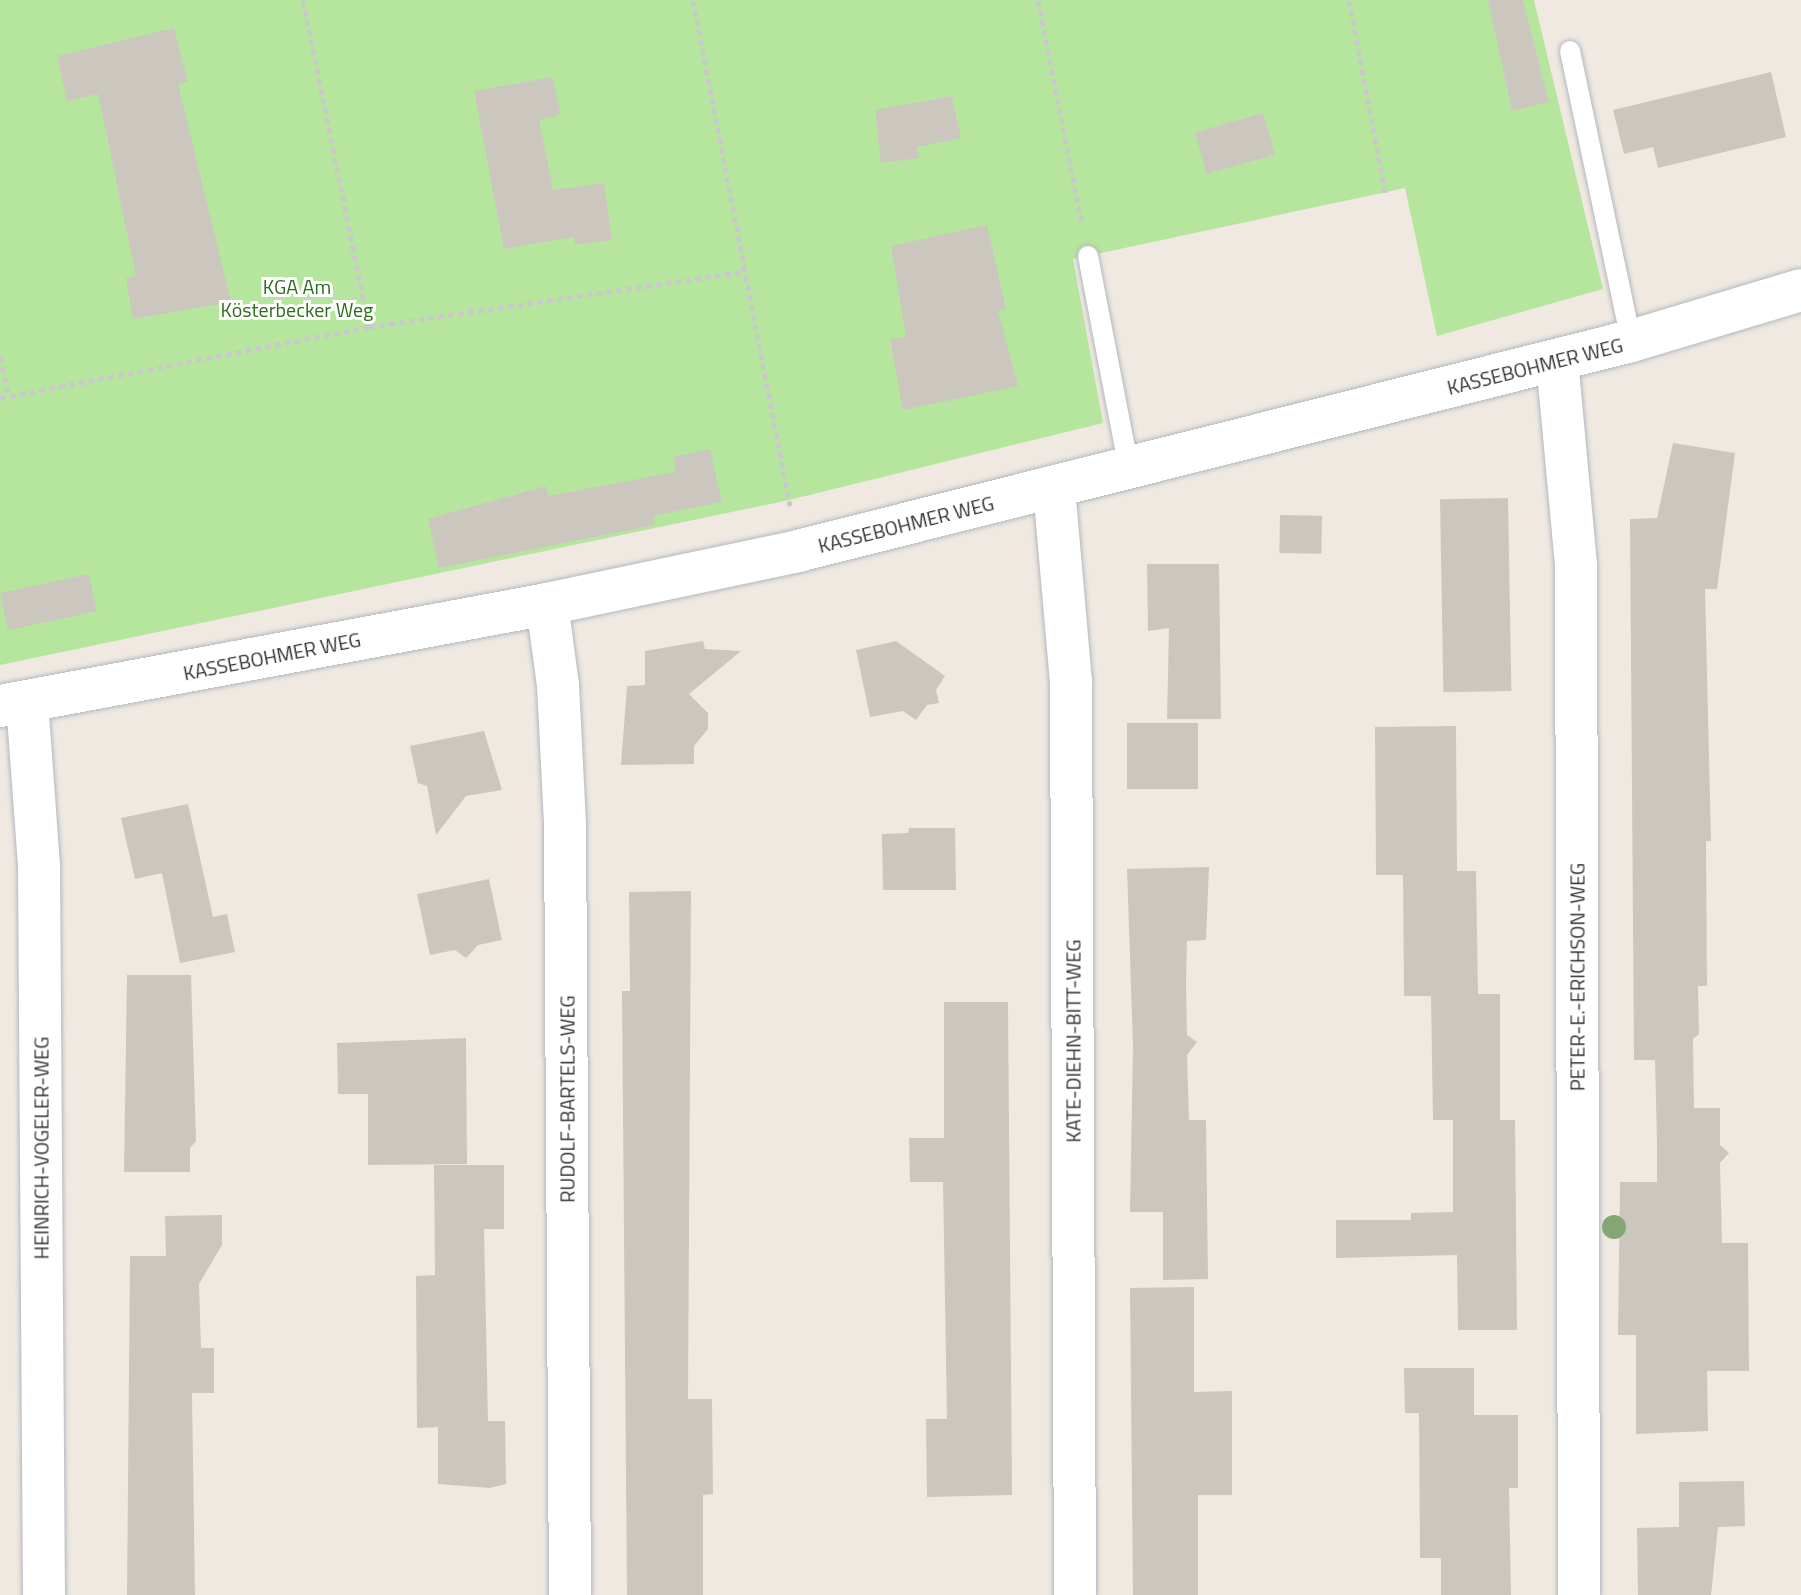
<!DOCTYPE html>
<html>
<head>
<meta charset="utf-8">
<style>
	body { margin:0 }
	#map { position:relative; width:1801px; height:1595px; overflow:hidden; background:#efe9e1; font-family:"Titillium Web",sans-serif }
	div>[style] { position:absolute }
	.green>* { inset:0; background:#b6e59e }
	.building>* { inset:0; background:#cbc7bf; transform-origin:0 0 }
	.path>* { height:5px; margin-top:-2.5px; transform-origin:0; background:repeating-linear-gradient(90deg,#c9c9c9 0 6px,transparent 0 10px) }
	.roads { filter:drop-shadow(0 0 2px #b4b7c1) drop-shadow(0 0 2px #b4b7c1) }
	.service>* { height:20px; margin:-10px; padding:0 10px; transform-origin:10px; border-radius:10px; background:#fff }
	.minor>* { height:42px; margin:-21px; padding:0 21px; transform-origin:21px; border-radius:21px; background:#fff }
	.trees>* { width:24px; height:24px; margin:-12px; border-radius:50%; background:#84a574 }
	span { translate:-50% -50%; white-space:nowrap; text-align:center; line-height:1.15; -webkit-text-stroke:6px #fff; paint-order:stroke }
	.park-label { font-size:20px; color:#2c6e1b }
	.street-label { font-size:20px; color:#2e2e2e }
</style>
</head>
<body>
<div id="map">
	<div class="green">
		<div style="clip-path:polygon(0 0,1534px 0,1603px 289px,1437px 336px,1405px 188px,1073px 259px,1103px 423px,789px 500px,0 665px)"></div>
	</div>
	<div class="building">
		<div style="clip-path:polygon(1488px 0,1523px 0,1549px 102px,1512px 111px)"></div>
		<div style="clip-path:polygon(174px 28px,188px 82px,178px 84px,231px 302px,133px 319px,126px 278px,136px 276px,98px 94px,67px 101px,57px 56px)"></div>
		<div style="clip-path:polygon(1771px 72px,1786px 137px,1658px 168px,1653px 147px,1624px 154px,1613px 110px)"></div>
		<div style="clip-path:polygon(552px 77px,561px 114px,539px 120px,553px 190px,604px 183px,612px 240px,575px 245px,574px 237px,504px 249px,474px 91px)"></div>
		<div style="clip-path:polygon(952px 96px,961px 138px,917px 147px,919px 158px,881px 163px,875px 110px)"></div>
		<div style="left:1263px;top:113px;width:43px;height:71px;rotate:74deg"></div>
		<div style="clip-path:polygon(987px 225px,1006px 309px,998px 311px,1018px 386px,903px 410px,890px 339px,906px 337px,891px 246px)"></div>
		<div style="clip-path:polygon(1673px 443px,1735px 453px,1717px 589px,1705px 589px,1711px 841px,1706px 841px,1707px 986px,1698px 986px,1699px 1034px,1693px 1039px,1694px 1108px,1720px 1108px,1720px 1145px,1729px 1153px,1720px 1163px,1722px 1243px,1748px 1243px,1749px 1371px,1707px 1371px,1708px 1431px,1636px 1434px,1636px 1335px,1618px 1335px,1620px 1182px,1657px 1182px,1657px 1144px,1655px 1060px,1634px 1060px,1630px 519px,1657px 518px)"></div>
		<div style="clip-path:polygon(710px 449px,722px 502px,653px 516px,655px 525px,439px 568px,428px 519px,546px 486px,548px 496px,676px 472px,673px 457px)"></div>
		<div style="left:1508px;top:498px;width:193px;height:68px;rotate:89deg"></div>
		<div style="left:1280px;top:515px;width:42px;height:38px;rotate:1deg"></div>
		<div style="clip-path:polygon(1147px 564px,1219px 564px,1221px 719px,1167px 719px,1169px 628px,1148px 631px)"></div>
		<div style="left:89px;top:574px;width:38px;height:91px;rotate:78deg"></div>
		<div style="clip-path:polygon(703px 641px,705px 649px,741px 651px,689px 694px,708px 713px,708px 729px,694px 746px,694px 764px,621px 765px,627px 686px,645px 685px,645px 651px)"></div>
		<div style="clip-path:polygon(896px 641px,945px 676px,936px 690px,939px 703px,927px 705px,916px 720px,903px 711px,870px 717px,856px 650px)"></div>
		<div style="left:1127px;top:723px;width:71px;height:66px"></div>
		<div style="clip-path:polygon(1456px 726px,1457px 871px,1476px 871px,1478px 994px,1500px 994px,1500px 1120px,1515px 1120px,1517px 1330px,1458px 1330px,1457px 1255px,1336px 1258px,1336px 1220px,1411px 1220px,1411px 1213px,1453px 1212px,1453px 1120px,1433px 1120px,1431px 996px,1404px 996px,1403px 875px,1376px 875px,1375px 727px)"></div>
		<div style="clip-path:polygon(484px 731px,502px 790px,466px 796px,436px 835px,427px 786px,418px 783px,410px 746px)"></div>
		<div style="clip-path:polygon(188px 804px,213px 917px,227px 914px,235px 952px,180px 963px,162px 873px,135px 879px,121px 818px)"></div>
		<div style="clip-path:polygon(909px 828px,955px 828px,956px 890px,883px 890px,882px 834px,908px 833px)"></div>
		<div style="clip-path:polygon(1209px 867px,1206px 940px,1187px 941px,1186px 983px,1187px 1035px,1197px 1042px,1187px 1055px,1189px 1120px,1206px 1120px,1208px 1279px,1163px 1280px,1163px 1212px,1130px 1212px,1133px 1046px,1127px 869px)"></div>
		<div style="clip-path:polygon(489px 879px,502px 940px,478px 945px,466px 958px,455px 950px,430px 955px,417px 894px)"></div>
		<div style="clip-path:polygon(691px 891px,688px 1399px,712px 1399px,713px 1494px,703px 1495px,703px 1595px,627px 1595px,622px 991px,630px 991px,629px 892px)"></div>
		<div style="clip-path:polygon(127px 975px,191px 975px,196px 1141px,190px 1148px,190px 1172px,124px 1172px)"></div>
		<div style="clip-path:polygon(944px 1002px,1008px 1002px,1012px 1495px,927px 1497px,926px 1419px,947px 1419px,943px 1182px,910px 1182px,909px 1138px,944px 1138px)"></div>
		<div style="clip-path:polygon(466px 1038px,467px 1164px,368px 1165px,368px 1094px,338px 1094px,337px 1043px)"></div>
		<div style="clip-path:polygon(434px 1165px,504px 1165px,504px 1229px,484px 1229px,488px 1421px,505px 1421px,506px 1484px,490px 1488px,438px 1484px,438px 1427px,417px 1428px,416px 1276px,435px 1275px)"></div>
		<div style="clip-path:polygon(222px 1215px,222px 1245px,199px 1284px,201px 1348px,214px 1348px,214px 1393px,192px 1393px,195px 1595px,127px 1595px,130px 1256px,166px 1256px,165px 1216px)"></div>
		<div style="clip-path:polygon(1194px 1287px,1194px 1392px,1232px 1391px,1232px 1495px,1198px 1495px,1198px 1595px,1133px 1595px,1130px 1288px)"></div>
		<div style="clip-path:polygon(1404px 1368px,1474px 1368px,1474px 1415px,1518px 1415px,1518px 1488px,1509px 1488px,1511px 1595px,1441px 1595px,1441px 1558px,1420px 1558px,1419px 1413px,1405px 1413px)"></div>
		<div style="clip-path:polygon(1744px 1481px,1745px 1526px,1718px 1527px,1711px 1595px,1638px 1595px,1637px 1528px,1679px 1527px,1679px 1482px)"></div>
	</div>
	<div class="path">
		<div style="left:303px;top:0;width:334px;rotate:78.6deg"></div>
		<div style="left:693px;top:0;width:515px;rotate:79.15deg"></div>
		<div style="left:1038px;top:0;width:228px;rotate:78.9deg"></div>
		<div style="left:1349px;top:0;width:196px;rotate:79.4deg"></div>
		<div style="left:0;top:357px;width:40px;rotate:77deg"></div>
		<div style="left:0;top:398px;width:376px;rotate:-10.9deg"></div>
		<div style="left:369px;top:327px;width:381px;rotate:-8.4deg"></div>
	</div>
	<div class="roads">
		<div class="service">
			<div style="left:1570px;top:51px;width:296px;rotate:78.1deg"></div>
			<div style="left:1088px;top:256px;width:217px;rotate:79.1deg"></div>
		</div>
		<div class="minor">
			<div style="left:1557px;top:360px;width:206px;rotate:84.7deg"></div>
			<div style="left:1576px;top:565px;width:1030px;rotate:89.83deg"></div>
			<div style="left:1054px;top:488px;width:194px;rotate:85deg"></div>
			<div style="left:1071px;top:681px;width:914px;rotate:89.75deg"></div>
			<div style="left:547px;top:604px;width:82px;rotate:82.3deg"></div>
			<div style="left:558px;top:685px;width:138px;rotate:87.1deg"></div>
			<div style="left:565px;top:823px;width:772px;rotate:89.63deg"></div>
			<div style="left:27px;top:702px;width:163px;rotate:85.8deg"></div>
			<div style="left:39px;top:865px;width:730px;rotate:89.61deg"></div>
			<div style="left:0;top:706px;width:556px;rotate:-10.56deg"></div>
			<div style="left:547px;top:604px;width:257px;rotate:-11.9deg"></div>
			<div style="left:798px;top:551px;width:859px;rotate:-14.15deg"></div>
			<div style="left:1631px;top:341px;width:177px;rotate:-16.7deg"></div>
		</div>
	</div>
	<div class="trees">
		<div style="left:1614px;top:1227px"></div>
	</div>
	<div class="park-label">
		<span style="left:297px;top:298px">KGA Am<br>Kösterbecker Weg</span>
	</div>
	<div class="street-label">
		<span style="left:1535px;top:366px;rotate:-14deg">KASSEBOHMER WEG</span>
		<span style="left:906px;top:524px;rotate:-14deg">KASSEBOHMER WEG</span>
		<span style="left:272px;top:656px;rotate:-11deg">KASSEBOHMER WEG</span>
		<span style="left:1577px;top:977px;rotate:-90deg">PETER-E.-ERICHSON-WEG</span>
		<span style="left:1073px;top:1041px;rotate:-90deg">KATE-DIEHN-BITT-WEG</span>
		<span style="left:567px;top:1099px;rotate:-90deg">RUDOLF-BARTELS-WEG</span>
		<span style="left:41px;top:1148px;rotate:-90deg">HEINRICH-VOGELER-WEG</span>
	</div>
</div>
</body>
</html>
